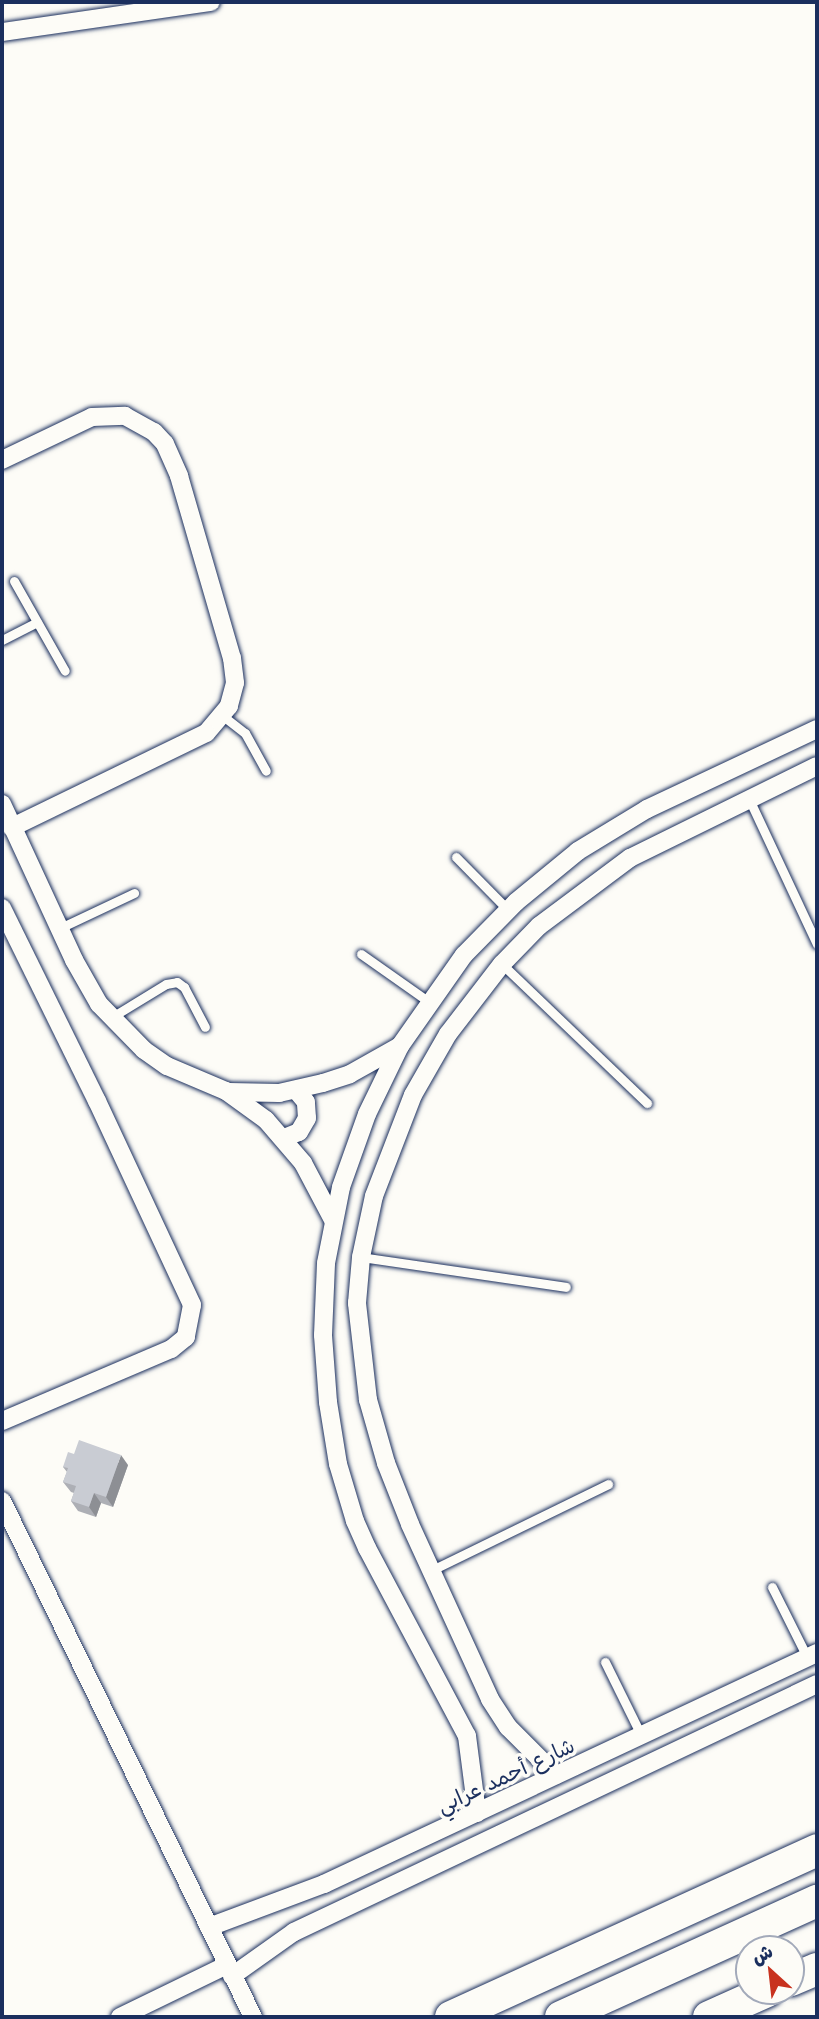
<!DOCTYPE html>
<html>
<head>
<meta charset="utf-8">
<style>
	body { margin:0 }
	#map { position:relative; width:819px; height:2019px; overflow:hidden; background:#fdfcf7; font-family:"Playpen Sans","Playpen Sans Arabic",sans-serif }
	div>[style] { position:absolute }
	.roads { filter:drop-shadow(0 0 2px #1b2f5e) drop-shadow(0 0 2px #1b2f5e) }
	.lane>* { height:9px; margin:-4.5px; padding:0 4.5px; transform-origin:4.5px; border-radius:4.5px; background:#fdfcf7 }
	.street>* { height:18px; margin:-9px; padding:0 9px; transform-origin:9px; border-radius:9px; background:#fdfcf7 }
	.highway>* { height:32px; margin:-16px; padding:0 16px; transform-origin:16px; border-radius:16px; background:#fdfcf7 }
	.wall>* { inset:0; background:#adafb5 }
	.shaded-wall>* { inset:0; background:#8d8f94 }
	.building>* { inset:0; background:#c9ccd3 }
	span { translate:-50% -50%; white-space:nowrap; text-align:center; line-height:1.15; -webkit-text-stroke:7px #fdfcf7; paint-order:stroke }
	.street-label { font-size:21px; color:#1b2f5e }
	.frame { position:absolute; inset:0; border:4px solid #1b2f5e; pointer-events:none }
	.north { position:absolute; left:735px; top:1935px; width:70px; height:70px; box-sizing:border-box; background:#fdfcf7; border:2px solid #a3aaba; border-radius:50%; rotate:333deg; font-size:19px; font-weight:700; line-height:28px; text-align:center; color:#1b2f5e }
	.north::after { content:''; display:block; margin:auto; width:24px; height:32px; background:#c8321e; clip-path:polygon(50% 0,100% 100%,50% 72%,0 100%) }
</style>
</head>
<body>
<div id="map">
	<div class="roads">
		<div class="lane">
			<div style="left:14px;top:581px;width:103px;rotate:60.5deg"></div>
			<div style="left:2px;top:640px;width:39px;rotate:-27deg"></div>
			<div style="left:223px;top:716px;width:28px;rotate:38deg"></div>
			<div style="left:245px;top:733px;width:43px;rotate:61.1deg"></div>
			<div style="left:749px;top:799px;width:160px;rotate:64.9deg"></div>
			<div style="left:456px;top:857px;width:74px;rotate:45.5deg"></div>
			<div style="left:60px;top:928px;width:82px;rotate:-25.3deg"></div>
			<div style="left:361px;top:954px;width:83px;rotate:35.2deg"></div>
			<div style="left:502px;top:964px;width:201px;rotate:43.8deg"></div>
			<div style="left:112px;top:1017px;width:63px;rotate:-31.4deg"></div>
			<div style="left:166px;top:984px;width:11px;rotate:-10deg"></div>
			<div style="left:177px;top:982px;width:9px;rotate:36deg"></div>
			<div style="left:184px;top:987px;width:45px;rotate:62.3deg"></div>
			<div style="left:361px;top:1257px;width:207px;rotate:8.3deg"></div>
			<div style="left:432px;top:1570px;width:196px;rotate:-26deg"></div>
			<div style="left:772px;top:1587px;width:78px;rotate:63.4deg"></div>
			<div style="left:605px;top:1662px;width:81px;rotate:63.7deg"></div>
		</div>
		<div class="street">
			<div style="left:2px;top:32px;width:211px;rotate:-8.2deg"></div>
			<div style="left:2px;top:460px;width:100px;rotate:-25.5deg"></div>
			<div style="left:92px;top:417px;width:33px;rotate:-2deg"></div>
			<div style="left:125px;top:416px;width:33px;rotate:29deg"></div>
			<div style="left:154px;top:432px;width:16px;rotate:47deg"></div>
			<div style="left:165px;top:444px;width:35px;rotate:66deg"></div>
			<div style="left:179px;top:476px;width:190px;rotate:73.8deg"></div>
			<div style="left:232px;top:658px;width:25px;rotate:83deg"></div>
			<div style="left:235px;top:683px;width:24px;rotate:105deg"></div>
			<div style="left:229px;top:706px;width:35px;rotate:130deg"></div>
			<div style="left:206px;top:733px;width:216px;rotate:154.1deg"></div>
			<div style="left:2px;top:804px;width:172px;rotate:65.2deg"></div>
			<div style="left:74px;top:960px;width:51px;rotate:60.4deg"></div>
			<div style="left:99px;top:1004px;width:64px;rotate:45.6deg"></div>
			<div style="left:144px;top:1050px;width:28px;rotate:35deg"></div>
			<div style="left:167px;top:1066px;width:64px;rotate:23deg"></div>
			<div style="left:226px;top:1091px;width:49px;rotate:35.9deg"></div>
			<div style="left:266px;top:1120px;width:57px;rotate:49.3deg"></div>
			<div style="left:303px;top:1163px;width:64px;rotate:62.2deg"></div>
			<div style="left:2px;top:908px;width:215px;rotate:63.8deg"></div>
			<div style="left:97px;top:1101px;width:225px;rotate:65deg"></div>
			<div style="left:192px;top:1305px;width:33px;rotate:101deg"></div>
			<div style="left:186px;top:1337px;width:19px;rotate:141deg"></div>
			<div style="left:171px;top:1349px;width:184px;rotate:156.9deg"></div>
			<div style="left:229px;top:1092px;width:50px;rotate:1.1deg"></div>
			<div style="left:279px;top:1093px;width:45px;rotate:-12.8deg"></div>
			<div style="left:323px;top:1083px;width:28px;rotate:-18deg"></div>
			<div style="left:350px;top:1074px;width:57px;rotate:-29.2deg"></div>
			<div style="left:284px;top:1138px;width:16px;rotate:-22deg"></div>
			<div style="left:299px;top:1132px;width:16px;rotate:-60deg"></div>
			<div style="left:307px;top:1118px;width:16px;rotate:-94deg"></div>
			<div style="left:306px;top:1102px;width:16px;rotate:-130deg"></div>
			<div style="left:2px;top:1501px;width:574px;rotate:64.06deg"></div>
			<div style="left:556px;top:1775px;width:68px;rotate:-135deg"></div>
			<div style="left:508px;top:1727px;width:33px;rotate:-123deg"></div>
			<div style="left:490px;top:1699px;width:192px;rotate:-114.6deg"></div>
			<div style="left:410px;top:1524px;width:66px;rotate:-111.5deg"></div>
			<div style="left:386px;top:1463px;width:66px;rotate:-105.9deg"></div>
			<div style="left:368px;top:1400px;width:98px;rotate:-96.5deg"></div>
			<div style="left:357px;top:1303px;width:46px;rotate:-85deg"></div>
			<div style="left:361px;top:1257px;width:62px;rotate:-78deg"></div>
			<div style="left:374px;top:1196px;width:108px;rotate:-68.9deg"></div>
			<div style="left:413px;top:1095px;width:70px;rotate:-60.2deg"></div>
			<div style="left:448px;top:1034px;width:88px;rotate:-52.4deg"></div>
			<div style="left:502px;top:964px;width:53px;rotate:-45.8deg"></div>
			<div style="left:539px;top:926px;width:114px;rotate:-36.8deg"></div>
			<div style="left:630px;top:858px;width:208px;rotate:-26.2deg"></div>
			<div style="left:477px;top:1813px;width:78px;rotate:-97.4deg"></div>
			<div style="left:467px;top:1736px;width:213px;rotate:-118deg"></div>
			<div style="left:367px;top:1548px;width:30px;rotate:-114deg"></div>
			<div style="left:355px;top:1521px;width:59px;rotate:-106.6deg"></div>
			<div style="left:338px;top:1464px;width:63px;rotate:-99.2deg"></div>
			<div style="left:328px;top:1402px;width:67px;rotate:-94.3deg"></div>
			<div style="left:323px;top:1335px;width:72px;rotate:-87.6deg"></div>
			<div style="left:326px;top:1263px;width:77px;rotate:-78.8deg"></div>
			<div style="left:341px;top:1187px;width:77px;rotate:-70.4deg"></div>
			<div style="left:367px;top:1114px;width:76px;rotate:-64.1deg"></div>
			<div style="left:400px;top:1046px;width:111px;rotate:-54.9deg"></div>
			<div style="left:464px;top:955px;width:74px;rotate:-45.5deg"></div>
			<div style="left:516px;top:902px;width:80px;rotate:-39.4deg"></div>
			<div style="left:578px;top:851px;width:81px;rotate:-31.3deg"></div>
			<div style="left:647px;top:809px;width:188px;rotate:-25.2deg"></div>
			<div style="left:209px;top:1927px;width:123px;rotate:-20.5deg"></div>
			<div style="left:324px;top:1884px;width:544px;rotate:-25.11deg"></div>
			<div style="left:232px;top:1976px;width:76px;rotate:-35.4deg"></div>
			<div style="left:294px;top:1932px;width:579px;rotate:-25.37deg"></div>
			<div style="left:120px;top:2017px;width:119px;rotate:-25.9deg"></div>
		</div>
		<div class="highway">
			<div style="left:791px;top:1980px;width:28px;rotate:-23deg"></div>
			<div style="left:451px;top:2017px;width:402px;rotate:-24.5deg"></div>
			<div style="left:561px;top:2017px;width:281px;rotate:-24.4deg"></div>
			<div style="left:709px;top:2017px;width:64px;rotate:-24.1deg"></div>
		</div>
	</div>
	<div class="wall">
		<div style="clip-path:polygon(74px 1454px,128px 1465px,113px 1507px,101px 1503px,96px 1517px,78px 1511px,71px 1501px,74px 1493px,71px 1492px,63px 1482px,67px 1472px,63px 1467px)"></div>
	</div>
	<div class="shaded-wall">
		<div style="clip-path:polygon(121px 1455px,128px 1465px,113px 1507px,106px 1497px)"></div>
		<div style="clip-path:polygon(94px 1493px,101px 1503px,96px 1517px,89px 1507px)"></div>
	</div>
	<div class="building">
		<div style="clip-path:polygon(79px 1440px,121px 1455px,106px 1497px,94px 1493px,89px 1507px,71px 1501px,76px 1486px,63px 1482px,68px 1468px,63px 1467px,68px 1452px,74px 1454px)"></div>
	</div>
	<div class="street-label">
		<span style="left:505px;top:1774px;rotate:-25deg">شارع أحمد عرابي</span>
	</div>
	<div class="frame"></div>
	<div class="north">ش</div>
</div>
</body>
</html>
